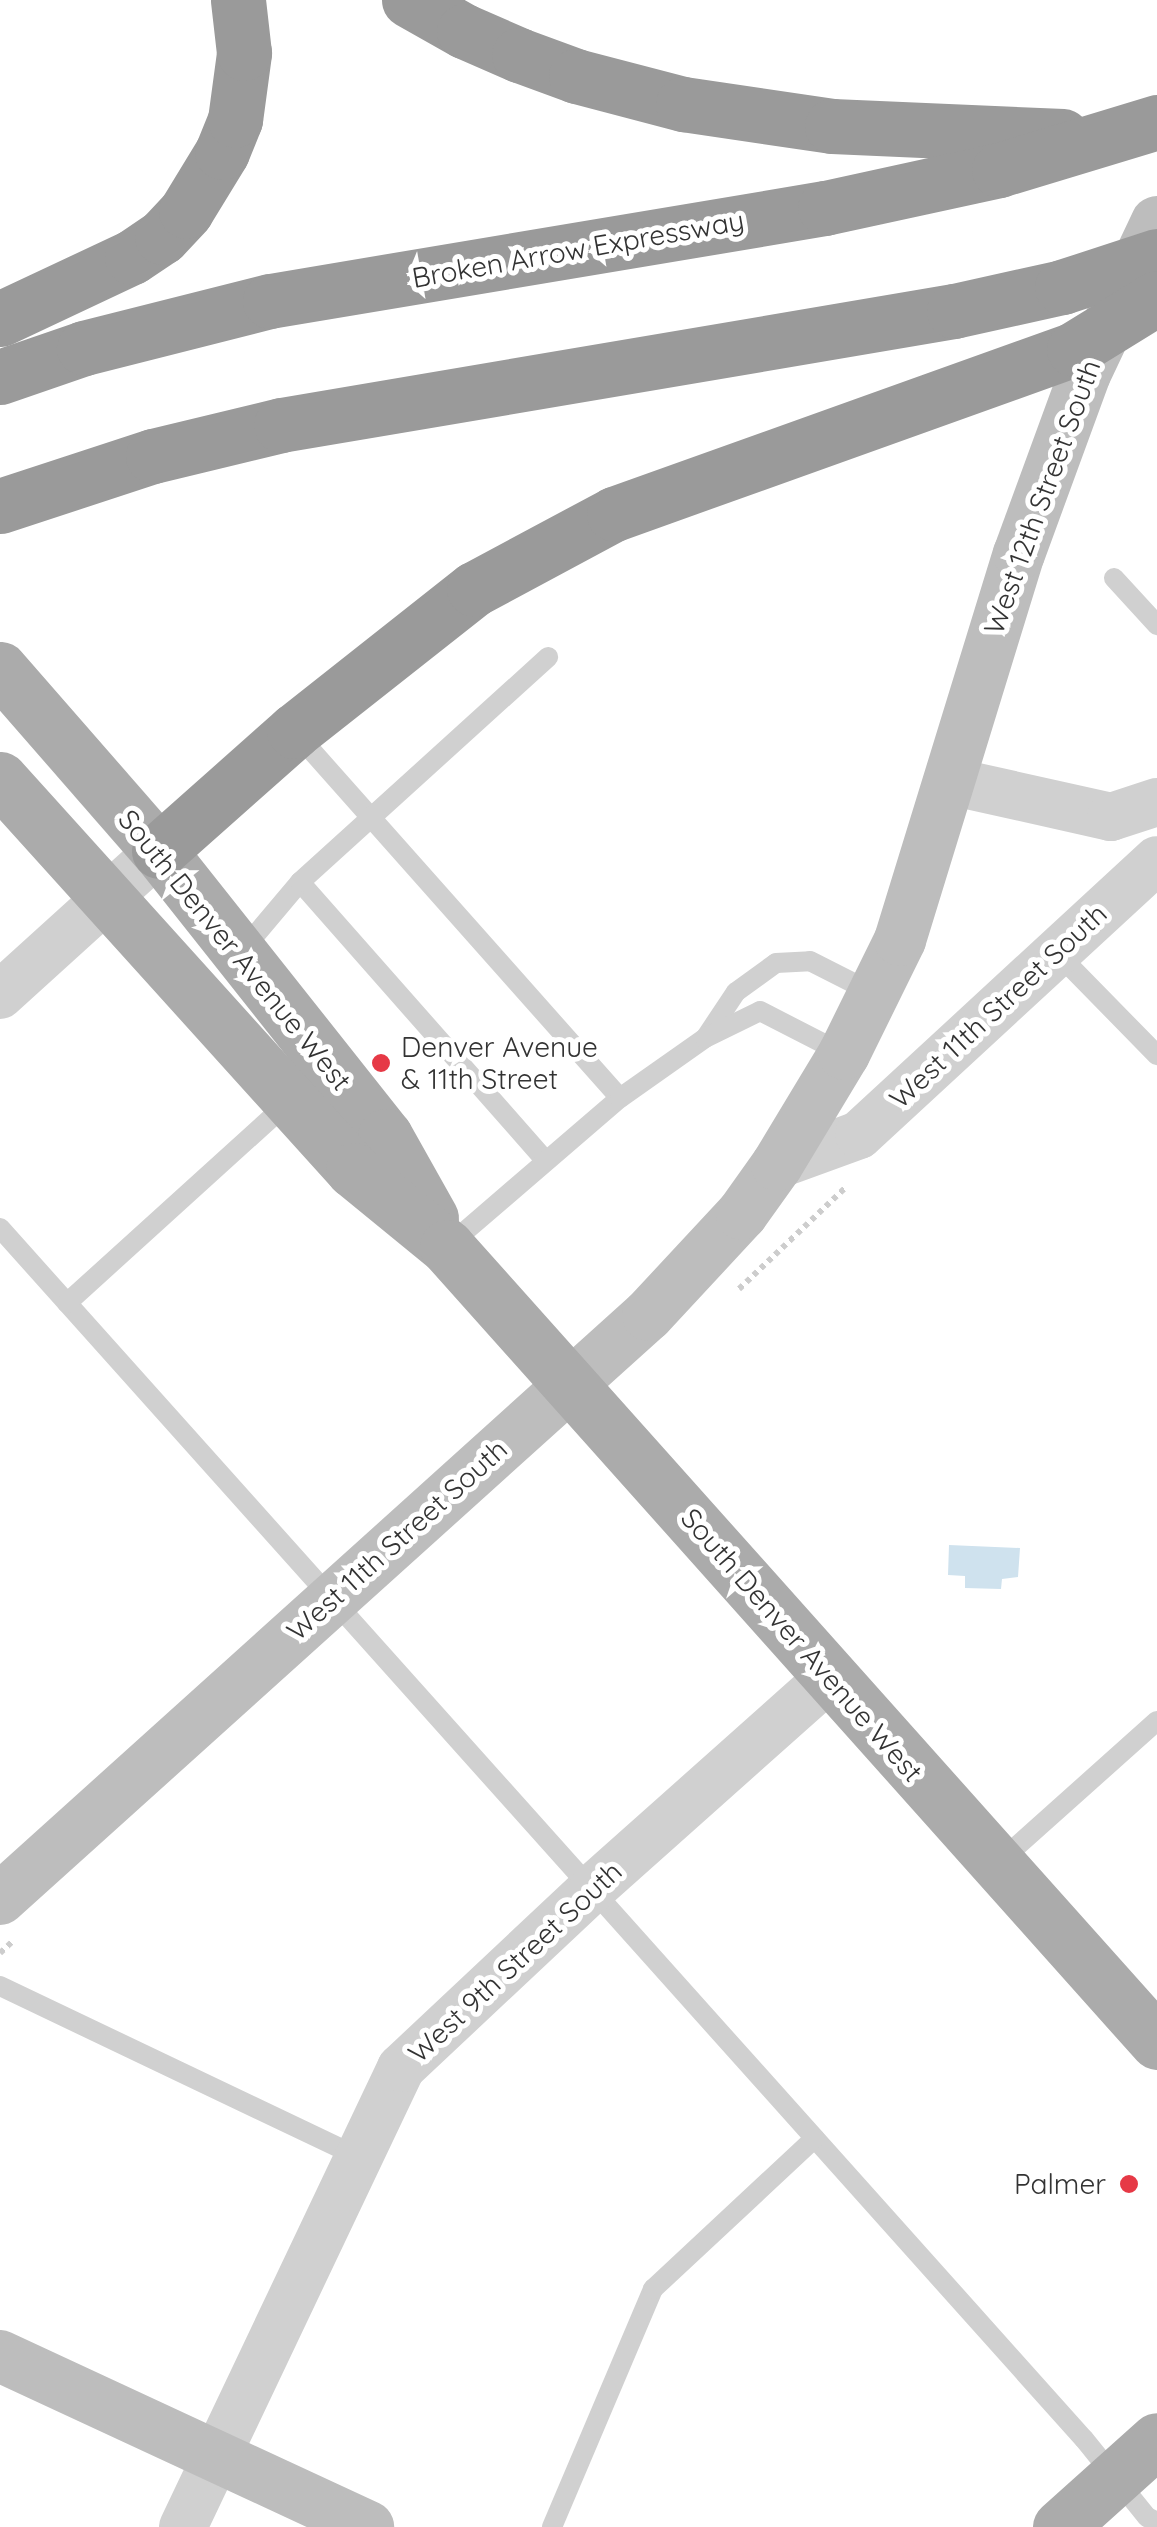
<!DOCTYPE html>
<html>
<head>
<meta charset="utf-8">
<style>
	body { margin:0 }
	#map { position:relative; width:1157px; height:2527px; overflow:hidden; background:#fff; font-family:Quicksand,sans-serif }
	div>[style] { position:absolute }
	.water>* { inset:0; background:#cfe2ee }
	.path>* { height:6px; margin-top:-3px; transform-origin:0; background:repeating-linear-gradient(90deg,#cdcdcd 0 5px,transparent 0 10px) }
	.service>* { height:20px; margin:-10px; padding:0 10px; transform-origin:10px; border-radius:10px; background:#d0d0d0 }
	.tertiary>* { height:48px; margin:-24px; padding:0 24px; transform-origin:24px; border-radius:24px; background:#d0d0d0 }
	.secondary>* { height:52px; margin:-26px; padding:0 26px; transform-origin:26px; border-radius:26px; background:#bdbdbd }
	.primary>* { height:55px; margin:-27.5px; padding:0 27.5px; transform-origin:27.5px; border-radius:27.5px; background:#ababab }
	.motorway>* { height:55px; margin:-27.5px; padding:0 27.5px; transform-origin:27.5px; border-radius:27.5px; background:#9a9a9a }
	.dots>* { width:28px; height:28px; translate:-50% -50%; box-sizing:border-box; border:5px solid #fff; border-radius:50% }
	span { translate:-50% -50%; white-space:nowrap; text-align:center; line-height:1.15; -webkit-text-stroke:10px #fff; paint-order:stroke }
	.street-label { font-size:28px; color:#333 }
	.poi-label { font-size:28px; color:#333 }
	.left { translate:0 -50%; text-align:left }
	.right { translate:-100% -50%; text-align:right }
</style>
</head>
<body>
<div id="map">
	<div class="water">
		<div style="clip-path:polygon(949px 1545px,1020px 1548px,1018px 1577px,1002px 1579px,1001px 1589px,965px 1588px,965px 1576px,948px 1575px)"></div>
	</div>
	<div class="path">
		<div style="left:739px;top:1289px;width:148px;rotate:-43.6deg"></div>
		<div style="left:0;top:1953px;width:16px;rotate:-43deg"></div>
	</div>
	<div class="service">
		<div style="left:1114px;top:578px;width:64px;rotate:47.5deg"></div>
		<div style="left:295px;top:732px;width:489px;rotate:48.4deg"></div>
		<div style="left:300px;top:882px;width:371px;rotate:48.6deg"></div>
		<div style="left:241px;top:952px;width:92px;rotate:-49.9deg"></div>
		<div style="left:300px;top:882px;width:335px;rotate:-42.2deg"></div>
		<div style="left:1057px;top:953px;width:143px;rotate:45.6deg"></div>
		<div style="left:706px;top:1037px;width:54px;rotate:-56.3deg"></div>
		<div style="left:736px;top:992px;width:49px;rotate:-35.9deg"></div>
		<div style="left:776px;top:963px;width:34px;rotate:-3deg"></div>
		<div style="left:810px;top:961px;width:73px;rotate:26.9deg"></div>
		<div style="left:0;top:1228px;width:1625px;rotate:48.17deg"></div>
		<div style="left:1084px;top:2439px;width:100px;rotate:51.1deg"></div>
		<div style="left:1147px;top:2517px;width:11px;rotate:27deg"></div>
		<div style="left:449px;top:1245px;width:225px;rotate:-40.7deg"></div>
		<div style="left:620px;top:1098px;width:104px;rotate:-35.2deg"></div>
		<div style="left:705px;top:1038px;width:61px;rotate:-26.1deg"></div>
		<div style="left:760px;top:1011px;width:94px;rotate:27.1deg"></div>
		<div style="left:67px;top:1303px;width:299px;rotate:-42.2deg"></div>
		<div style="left:998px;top:1863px;width:213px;rotate:-41.8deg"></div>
		<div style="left:0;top:1986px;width:398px;rotate:25.5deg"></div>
		<div style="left:552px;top:2527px;width:259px;rotate:-67deg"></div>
		<div style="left:653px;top:2289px;width:221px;rotate:-43deg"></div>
	</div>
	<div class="tertiary">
		<div style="left:950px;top:781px;width:165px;rotate:12.6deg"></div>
		<div style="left:1111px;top:817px;width:48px;rotate:-18.1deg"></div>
		<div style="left:0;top:995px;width:215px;rotate:-42.2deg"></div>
		<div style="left:777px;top:1165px;width:87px;rotate:-20.1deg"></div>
		<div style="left:859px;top:1135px;width:405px;rotate:-42.7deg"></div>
		<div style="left:183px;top:2527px;width:508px;rotate:-64.59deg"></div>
		<div style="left:401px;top:2068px;width:263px;rotate:-43.2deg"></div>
		<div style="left:593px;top:1888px;width:316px;rotate:-41.7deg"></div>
	</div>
	<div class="secondary">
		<div style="left:0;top:1899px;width:872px;rotate:-42.03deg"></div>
		<div style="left:648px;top:1315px;width:138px;rotate:-47.1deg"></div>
		<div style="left:742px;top:1214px;width:60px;rotate:-54.5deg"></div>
		<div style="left:777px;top:1165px;width:130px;rotate:-58.9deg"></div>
		<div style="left:844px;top:1054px;width:127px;rotate:-63.8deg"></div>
		<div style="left:900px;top:940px;width:404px;rotate:-72.9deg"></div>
		<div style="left:1019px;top:554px;width:192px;rotate:-69.9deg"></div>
		<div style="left:1085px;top:374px;width:168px;rotate:-64.7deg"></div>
		<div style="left:0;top:2356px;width:406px;rotate:24.9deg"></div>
	</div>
	<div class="primary">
		<div style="left:0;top:669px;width:242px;rotate:48.9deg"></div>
		<div style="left:159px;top:851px;width:364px;rotate:51.6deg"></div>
		<div style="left:385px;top:1136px;width:94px;rotate:60.7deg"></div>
		<div style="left:0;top:779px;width:527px;rotate:47.92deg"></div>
		<div style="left:353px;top:1170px;width:122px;rotate:39.3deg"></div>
		<div style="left:447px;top:1247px;width:1066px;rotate:48.23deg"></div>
		<div style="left:1060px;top:2527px;width:130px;rotate:-41.9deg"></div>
	</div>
	<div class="motorway">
		<div style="left:409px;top:0;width:63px;rotate:29.4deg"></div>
		<div style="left:464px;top:31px;width:60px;rotate:23.6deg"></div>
		<div style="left:519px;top:55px;width:61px;rotate:20.2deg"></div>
		<div style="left:576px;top:76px;width:111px;rotate:14.7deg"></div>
		<div style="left:683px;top:104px;width:151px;rotate:8.4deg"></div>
		<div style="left:832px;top:126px;width:231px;rotate:2.5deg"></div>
		<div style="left:0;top:319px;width:146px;rotate:-25.2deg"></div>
		<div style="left:132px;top:257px;width:36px;rotate:-34deg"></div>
		<div style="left:162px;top:237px;width:35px;rotate:-47deg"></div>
		<div style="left:186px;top:211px;width:69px;rotate:-58.6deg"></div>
		<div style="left:222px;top:152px;width:35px;rotate:-68deg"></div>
		<div style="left:235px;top:120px;width:68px;rotate:-82.3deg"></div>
		<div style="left:244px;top:53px;width:53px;rotate:-96.5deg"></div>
		<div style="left:0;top:377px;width:89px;rotate:-19deg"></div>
		<div style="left:84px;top:348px;width:192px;rotate:-14.2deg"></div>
		<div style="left:270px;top:301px;width:563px;rotate:-9.51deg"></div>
		<div style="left:825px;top:208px;width:178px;rotate:-12.3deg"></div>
		<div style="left:999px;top:170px;width:165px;rotate:-16.9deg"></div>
		<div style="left:0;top:506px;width:161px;rotate:-18.1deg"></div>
		<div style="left:153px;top:456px;width:132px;rotate:-13.6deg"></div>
		<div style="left:281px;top:425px;width:683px;rotate:-9.61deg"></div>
		<div style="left:954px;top:311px;width:111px;rotate:-12.5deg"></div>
		<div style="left:1062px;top:287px;width:100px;rotate:-18.1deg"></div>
		<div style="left:159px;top:851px;width:181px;rotate:-41.6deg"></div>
		<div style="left:294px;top:731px;width:229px;rotate:-38.3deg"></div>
		<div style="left:474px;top:589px;width:159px;rotate:-28.2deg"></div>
		<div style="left:614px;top:514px;width:489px;rotate:-19.7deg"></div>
		<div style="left:1074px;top:349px;width:97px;rotate:-31.6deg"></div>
	</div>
	<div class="dots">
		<div style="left:381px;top:1063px;background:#e63946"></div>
		<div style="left:1129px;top:2184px;background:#e63946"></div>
	</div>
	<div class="street-label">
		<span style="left:578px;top:249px;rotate:-10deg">Broken Arrow Expressway</span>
		<span style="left:1042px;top:497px;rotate:-70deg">West 12th Street South</span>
		<span style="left:235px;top:950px;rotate:51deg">South Denver Avenue West</span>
		<span style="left:998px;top:1006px;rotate:-43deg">West 11th Street South</span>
		<span style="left:397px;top:1540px;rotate:-42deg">West 11th Street South</span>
		<span style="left:802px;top:1645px;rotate:49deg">South Denver Avenue West</span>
		<span style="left:515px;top:1962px;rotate:-43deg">West 9th Street South</span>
	</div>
	<div class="poi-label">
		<span class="left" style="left:401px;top:1063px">Denver Avenue<br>&amp; 11th Street</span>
		<span class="right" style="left:1106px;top:2184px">Palmer</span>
	</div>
</div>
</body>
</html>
